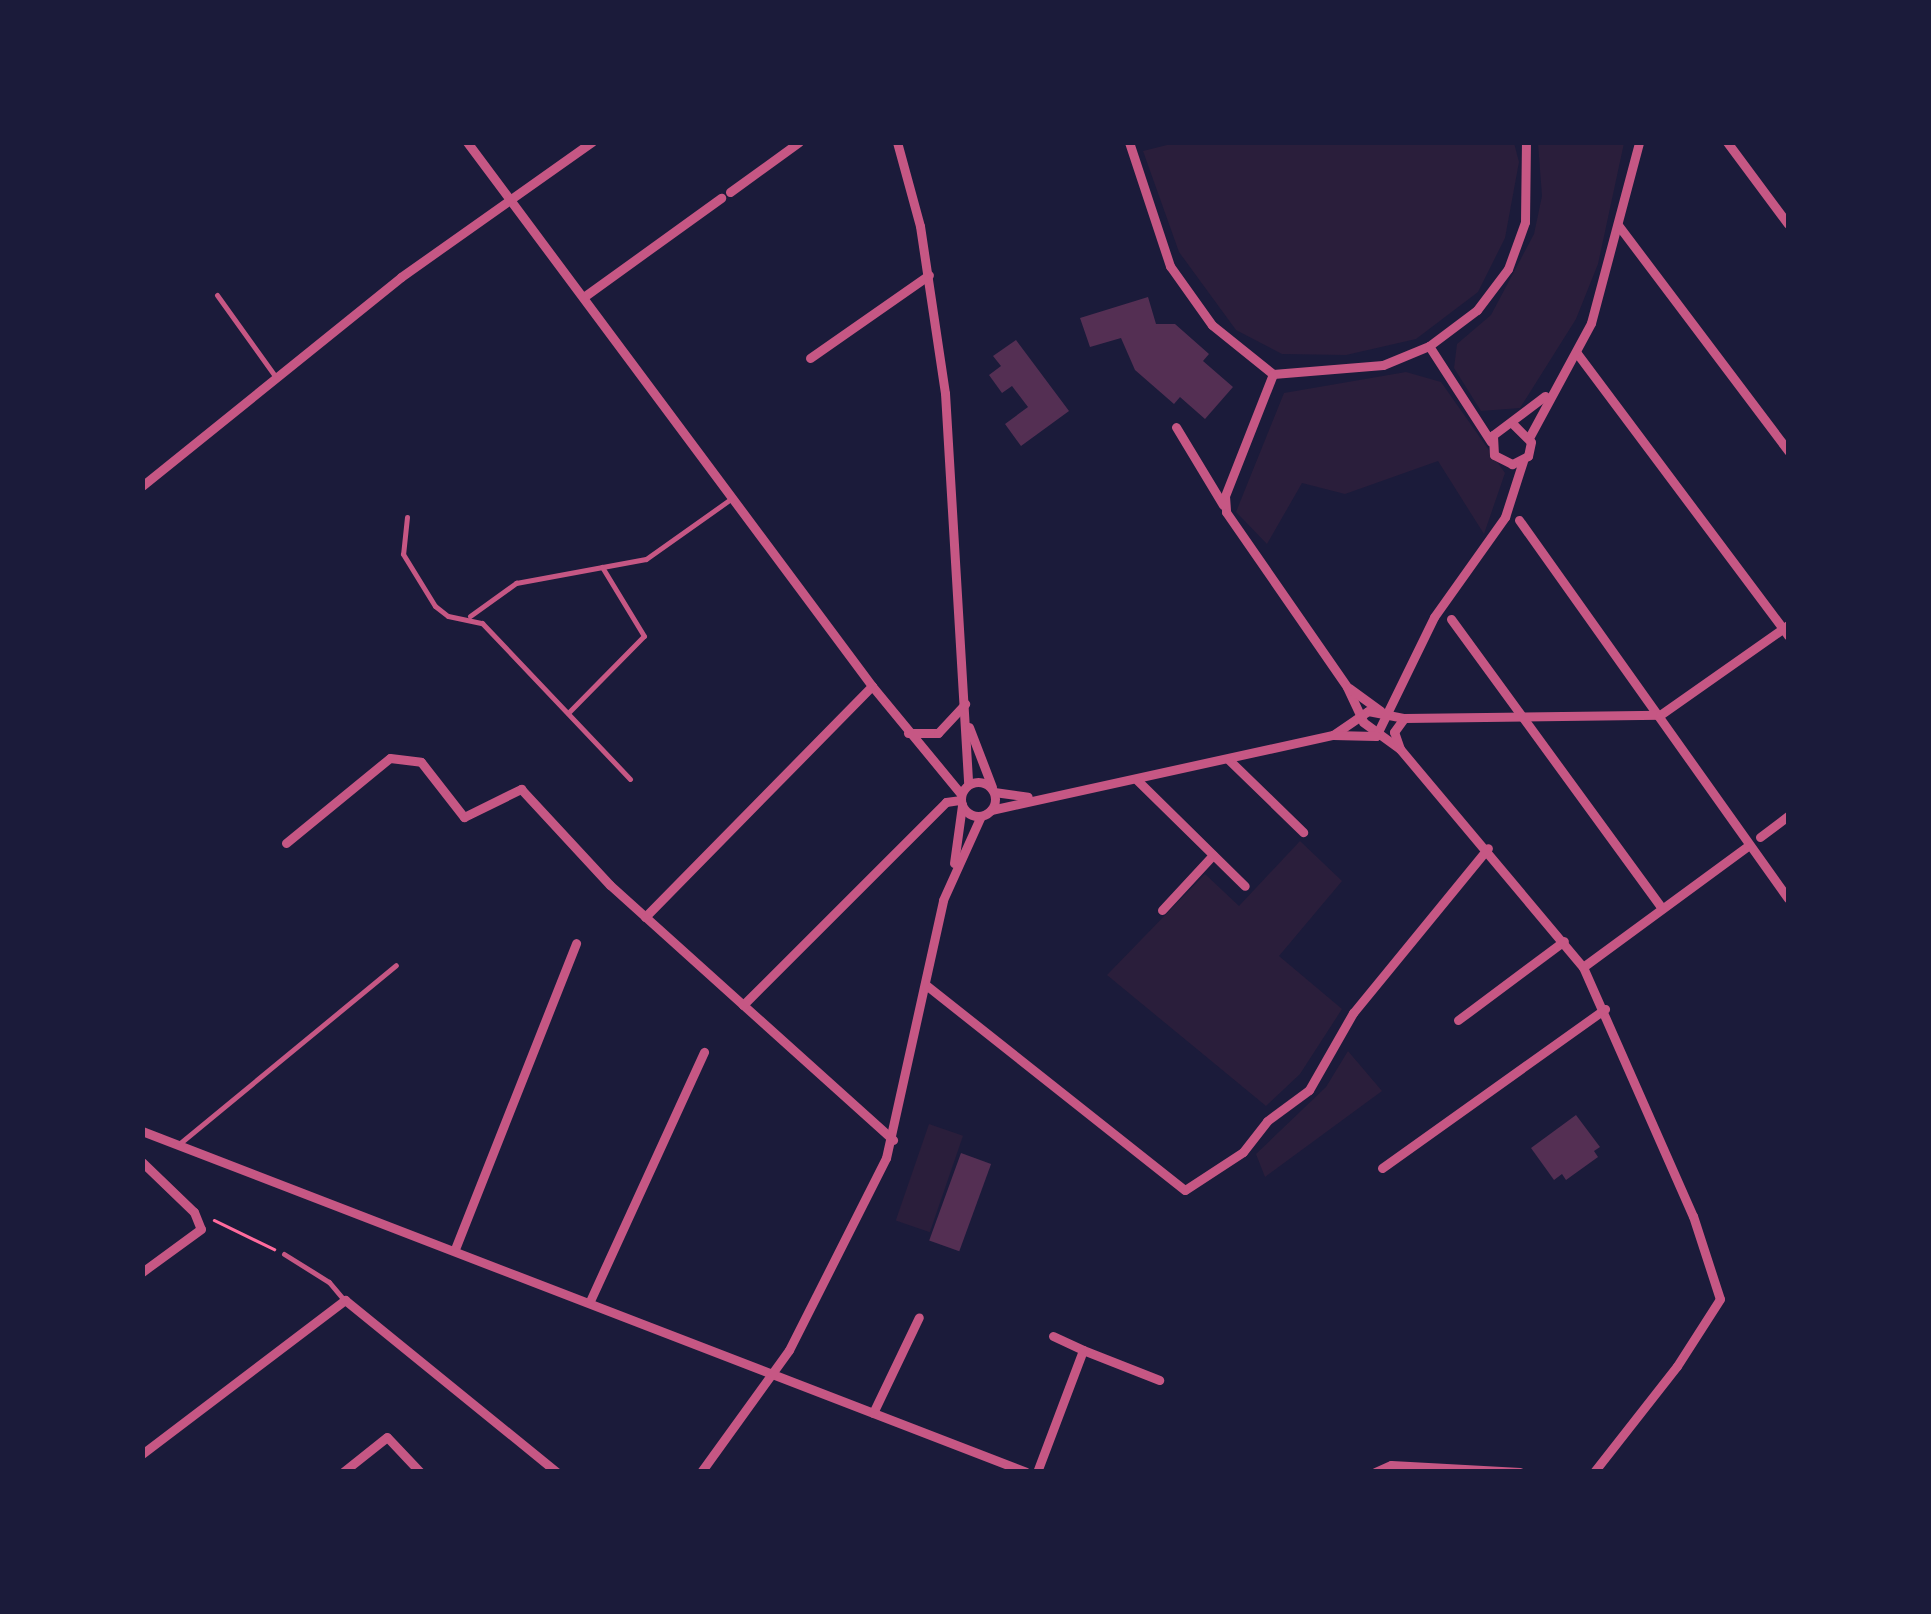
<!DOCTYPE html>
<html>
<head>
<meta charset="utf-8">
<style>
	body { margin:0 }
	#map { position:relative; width:1931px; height:1614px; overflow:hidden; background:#1b1b3a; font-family:Ubuntu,sans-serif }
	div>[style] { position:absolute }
	.green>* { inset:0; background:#2a1e3b; transform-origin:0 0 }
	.building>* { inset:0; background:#542f53; transform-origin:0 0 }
	.path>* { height:2.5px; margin:-1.25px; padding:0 1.25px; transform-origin:1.25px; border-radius:1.25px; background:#ff6b9d }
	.service>* { height:5px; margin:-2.5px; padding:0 2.5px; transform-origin:2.5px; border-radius:2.5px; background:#c65784 }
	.minor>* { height:9px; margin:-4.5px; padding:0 4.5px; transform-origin:4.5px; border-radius:4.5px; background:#c65784 }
	.minor>.ring { margin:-4.5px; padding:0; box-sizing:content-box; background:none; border:9px solid #c65784; border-radius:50% }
	span { translate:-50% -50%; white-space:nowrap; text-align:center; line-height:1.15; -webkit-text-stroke:8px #1b1b3a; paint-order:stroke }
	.frame { position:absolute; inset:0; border:145px solid #1b1b3a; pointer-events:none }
</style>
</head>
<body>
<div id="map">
	<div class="green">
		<div style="clip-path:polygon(1179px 142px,1514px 143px,1519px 162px,1505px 238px,1478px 292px,1416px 339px,1346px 355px,1282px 354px,1236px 330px,1179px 252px,1143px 151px)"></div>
		<div style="clip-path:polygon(1538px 143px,1624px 143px,1598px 264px,1576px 319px,1520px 408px,1481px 411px,1454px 368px,1457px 344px,1491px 315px,1534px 234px,1542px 196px)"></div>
		<div style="clip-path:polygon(1406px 372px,1441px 382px,1505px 473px,1484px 534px,1438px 461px,1345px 494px,1302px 483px,1267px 544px,1236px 512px,1284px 393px)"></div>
		<div style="clip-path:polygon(1300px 841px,1342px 881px,1279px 956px,1342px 1009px,1300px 1074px,1266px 1106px,1107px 975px,1205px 874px,1239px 906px)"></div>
		<div style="clip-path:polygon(1348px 1051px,1382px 1091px,1265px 1177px,1256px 1154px,1326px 1087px)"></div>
		<div style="left:929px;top:1124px;width:36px;height:102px;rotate:19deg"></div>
	</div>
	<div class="building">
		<div style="clip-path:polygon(1148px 297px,1156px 324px,1175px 324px,1209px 354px,1203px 361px,1233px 387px,1205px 419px,1180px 397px,1174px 404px,1135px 370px,1121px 338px,1090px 347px,1080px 318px)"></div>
		<div style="clip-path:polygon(1016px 340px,1069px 411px,1021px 446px,1005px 424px,1028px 407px,1012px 386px,1002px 393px,989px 375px,1001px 366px,993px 356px)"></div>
		<div style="clip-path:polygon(1576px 1115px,1600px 1147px,1594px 1151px,1598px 1157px,1566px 1180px,1562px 1174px,1554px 1180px,1531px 1148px)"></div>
		<div style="left:961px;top:1153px;width:32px;height:93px;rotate:20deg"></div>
	</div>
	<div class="path">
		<div style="left:214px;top:1220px;width:67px;rotate:25.8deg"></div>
	</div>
	<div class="service">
		<div style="left:217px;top:295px;width:100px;rotate:54.4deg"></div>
		<div style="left:407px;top:517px;width:37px;rotate:96deg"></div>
		<div style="left:403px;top:554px;width:61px;rotate:58.4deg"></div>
		<div style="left:435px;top:606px;width:16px;rotate:38deg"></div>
		<div style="left:448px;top:616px;width:35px;rotate:12deg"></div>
		<div style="left:482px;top:623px;width:215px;rotate:46.5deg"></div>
		<div style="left:470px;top:616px;width:57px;rotate:-35.7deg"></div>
		<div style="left:516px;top:583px;width:132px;rotate:-10.5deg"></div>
		<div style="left:646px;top:559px;width:105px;rotate:-35.3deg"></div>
		<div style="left:568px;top:713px;width:108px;rotate:-45.4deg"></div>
		<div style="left:644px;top:636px;width:81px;rotate:-121.3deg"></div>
		<div style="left:179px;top:1144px;width:281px;rotate:-39.5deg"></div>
		<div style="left:284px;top:1254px;width:53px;rotate:31.9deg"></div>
		<div style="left:329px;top:1282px;width:23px;rotate:50deg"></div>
	</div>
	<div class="minor">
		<div style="left:467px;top:142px;width:678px;rotate:53.33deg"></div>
		<div style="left:872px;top:686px;width:140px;rotate:50.5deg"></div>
		<div style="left:897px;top:142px;width:87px;rotate:74.7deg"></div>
		<div style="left:920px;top:226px;width:169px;rotate:81.5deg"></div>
		<div style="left:945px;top:393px;width:392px;rotate:86.6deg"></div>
		<div style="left:1129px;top:142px;width:131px;rotate:71.7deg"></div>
		<div style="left:1170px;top:266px;width:72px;rotate:54.6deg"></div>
		<div style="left:1212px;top:325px;width:78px;rotate:38.8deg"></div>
		<div style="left:1273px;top:374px;width:110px;rotate:-4.7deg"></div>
		<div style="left:1383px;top:365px;width:50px;rotate:-22.4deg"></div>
		<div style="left:1429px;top:346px;width:60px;rotate:-36.9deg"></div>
		<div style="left:1477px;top:310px;width:51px;rotate:-52.9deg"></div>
		<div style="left:1508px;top:269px;width:50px;rotate:-70.1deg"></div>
		<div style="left:1525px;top:222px;width:80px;rotate:-89.3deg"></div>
		<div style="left:1727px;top:142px;width:102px;rotate:53.4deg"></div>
		<div style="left:730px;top:192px;width:85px;rotate:-35.9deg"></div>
		<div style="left:1618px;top:225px;width:283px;rotate:53deg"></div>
		<div style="left:585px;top:296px;width:168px;rotate:-35.8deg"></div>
		<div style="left:1429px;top:346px;width:114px;rotate:57.1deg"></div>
		<div style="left:1576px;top:352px;width:354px;rotate:53.2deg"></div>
		<div style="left:810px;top:358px;width:145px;rotate:-34.9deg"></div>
		<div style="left:1273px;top:374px;width:131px;rotate:111.5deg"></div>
		<div style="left:1225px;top:496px;width:16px;rotate:86deg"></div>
		<div style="left:1226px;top:512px;width:213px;rotate:55.3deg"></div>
		<div style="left:1347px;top:687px;width:38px;rotate:65deg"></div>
		<div style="left:1363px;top:722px;width:46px;rotate:36.1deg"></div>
		<div style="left:1400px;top:749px;width:285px;rotate:50deg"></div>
		<div style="left:1583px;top:967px;width:272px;rotate:66.2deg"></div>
		<div style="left:1693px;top:1216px;width:87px;rotate:72deg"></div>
		<div style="left:1720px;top:1299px;width:80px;rotate:122.7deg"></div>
		<div style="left:1677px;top:1366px;width:135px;rotate:128.1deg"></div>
		<div style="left:1513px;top:424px;width:25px;rotate:45deg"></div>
		<div style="left:1531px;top:442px;width:14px;rotate:102deg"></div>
		<div style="left:1528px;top:456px;width:18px;rotate:153deg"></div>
		<div style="left:1512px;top:464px;width:20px;rotate:-153deg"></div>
		<div style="left:1494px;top:455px;width:20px;rotate:-93deg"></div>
		<div style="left:1493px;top:435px;width:65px;rotate:-36.9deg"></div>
		<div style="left:1176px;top:427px;width:91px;rotate:58.9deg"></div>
		<div style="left:1530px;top:436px;width:128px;rotate:-61.6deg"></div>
		<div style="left:1591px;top:323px;width:187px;rotate:-75.1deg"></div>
		<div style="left:142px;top:486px;width:333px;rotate:-38.9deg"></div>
		<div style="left:401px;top:277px;width:234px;rotate:-35.3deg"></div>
		<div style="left:1519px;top:520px;width:464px;rotate:54.6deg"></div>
		<div style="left:1451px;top:619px;width:358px;rotate:53.9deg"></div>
		<div style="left:1349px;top:688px;width:39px;rotate:36deg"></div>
		<div style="left:969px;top:727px;width:64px;rotate:69deg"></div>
		<div style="left:908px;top:733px;width:30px"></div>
		<div style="left:938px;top:733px;width:40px;rotate:-47deg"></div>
		<div style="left:1333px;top:735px;width:42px;rotate:-34.4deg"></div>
		<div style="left:1368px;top:711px;width:37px;rotate:11deg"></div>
		<div style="left:1404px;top:718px;width:256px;rotate:-0.7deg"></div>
		<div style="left:1660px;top:715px;width:156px;rotate:-35.1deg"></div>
		<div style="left:1376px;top:736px;width:132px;rotate:-64deg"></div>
		<div style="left:1434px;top:617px;width:123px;rotate:-54.6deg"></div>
		<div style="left:1505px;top:517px;width:59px;rotate:-72.2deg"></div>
		<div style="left:1400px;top:749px;width:18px;rotate:-109deg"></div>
		<div style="left:1394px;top:732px;width:17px;rotate:-54deg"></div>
		<div style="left:1228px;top:759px;width:105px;rotate:44.2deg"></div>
		<div style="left:1137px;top:780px;width:151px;rotate:44.5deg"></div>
		<div class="ring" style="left:961px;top:782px;width:25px;height:25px"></div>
		<div style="left:994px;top:792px;width:34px;rotate:8deg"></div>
		<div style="left:991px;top:810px;width:350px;rotate:-12.4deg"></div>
		<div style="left:1333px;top:735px;width:43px;rotate:1.3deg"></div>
		<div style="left:1760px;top:837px;width:35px;rotate:-37deg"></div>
		<div style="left:286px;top:843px;width:134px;rotate:-39.3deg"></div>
		<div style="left:390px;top:758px;width:31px;rotate:7deg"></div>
		<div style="left:421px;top:762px;width:70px;rotate:52deg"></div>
		<div style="left:464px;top:817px;width:64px;rotate:-26.2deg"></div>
		<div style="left:521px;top:789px;width:131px;rotate:47.2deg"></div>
		<div style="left:610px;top:885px;width:381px;rotate:42deg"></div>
		<div style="left:954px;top:863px;width:59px;rotate:-82.1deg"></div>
		<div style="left:1162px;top:910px;width:75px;rotate:-47.2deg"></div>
		<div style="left:645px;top:917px;width:324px;rotate:-45.5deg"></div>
		<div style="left:1583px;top:967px;width:206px;rotate:-36.3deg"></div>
		<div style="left:926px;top:985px;width:330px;rotate:38.4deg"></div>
		<div style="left:1185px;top:1190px;width:69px;rotate:-33.2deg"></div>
		<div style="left:1243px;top:1152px;width:39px;rotate:-52deg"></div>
		<div style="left:1267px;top:1121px;width:52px;rotate:-36.4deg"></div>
		<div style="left:1309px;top:1090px;width:89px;rotate:-60.3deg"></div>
		<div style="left:1353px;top:1013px;width:213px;rotate:-50.7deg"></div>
		<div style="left:743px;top:1005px;width:287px;rotate:-45deg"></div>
		<div style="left:946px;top:802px;width:15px;rotate:-8deg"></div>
		<div style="left:1458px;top:1020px;width:132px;rotate:-36.7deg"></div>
		<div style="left:142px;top:1131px;width:947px;rotate:21.09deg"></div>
		<div style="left:142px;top:1162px;width:72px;rotate:43.9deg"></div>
		<div style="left:194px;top:1212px;width:18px;rotate:68deg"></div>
		<div style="left:201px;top:1229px;width:73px;rotate:143.9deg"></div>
		<div style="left:1382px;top:1168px;width:274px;rotate:-35.5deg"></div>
		<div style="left:455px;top:1249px;width:329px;rotate:-68.4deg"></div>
		<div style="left:590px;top:1301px;width:274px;rotate:-65.4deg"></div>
		<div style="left:1053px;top:1336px;width:33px;rotate:25deg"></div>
		<div style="left:873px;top:1413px;width:106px;rotate:-64.4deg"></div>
		<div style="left:142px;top:1454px;width:255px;rotate:-37.2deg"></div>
		<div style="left:345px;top:1300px;width:273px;rotate:39.1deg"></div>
		<div style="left:343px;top:1472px;width:56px;rotate:-38.5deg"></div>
		<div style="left:387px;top:1437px;width:48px;rotate:46.7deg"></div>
		<div style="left:701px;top:1472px;width:150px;rotate:-54.2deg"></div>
		<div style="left:789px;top:1350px;width:215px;rotate:-63.2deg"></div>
		<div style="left:886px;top:1158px;width:264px;rotate:-77.5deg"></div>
		<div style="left:943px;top:900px;width:92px;rotate:-65.7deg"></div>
		<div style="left:1037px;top:1472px;width:130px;rotate:-69.3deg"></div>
		<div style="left:1083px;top:1350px;width:82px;rotate:21.5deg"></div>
		<div style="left:1375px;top:1472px;width:17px;rotate:-24deg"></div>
		<div style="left:1391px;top:1465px;width:129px;rotate:3.1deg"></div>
	</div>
	<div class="frame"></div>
</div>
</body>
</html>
